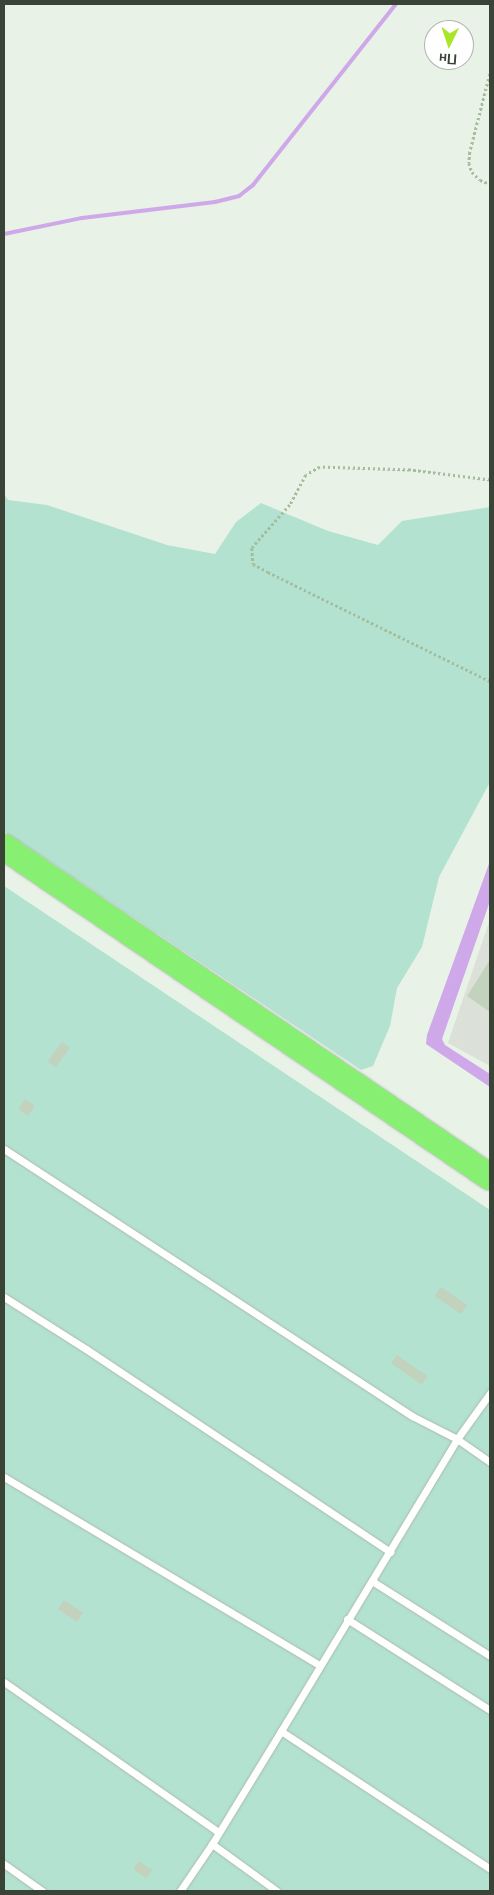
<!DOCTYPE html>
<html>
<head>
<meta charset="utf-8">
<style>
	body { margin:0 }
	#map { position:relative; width:494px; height:1895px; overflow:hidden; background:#e8f2e7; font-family:Lato,sans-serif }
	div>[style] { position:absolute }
	.industrial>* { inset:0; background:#dbe1d8 }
	.green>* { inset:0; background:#b3e2d1 }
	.water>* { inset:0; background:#cea8e9 }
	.stream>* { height:4px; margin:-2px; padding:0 2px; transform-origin:2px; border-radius:2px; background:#cea8e9 }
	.building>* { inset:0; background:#c2d2bd; transform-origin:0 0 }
	.path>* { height:2.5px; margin-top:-1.25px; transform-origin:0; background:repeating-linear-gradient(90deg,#a3bd9d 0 2.5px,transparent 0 5px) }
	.roads { filter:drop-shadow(0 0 1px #adbcaa) drop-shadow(0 0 1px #adbcaa) }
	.lane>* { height:7px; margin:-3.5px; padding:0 3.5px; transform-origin:3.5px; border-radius:3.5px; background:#fff }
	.highway>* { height:26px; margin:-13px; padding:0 13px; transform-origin:13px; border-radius:13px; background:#87f073 }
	span { translate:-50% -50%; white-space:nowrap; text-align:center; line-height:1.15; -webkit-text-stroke:5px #fff; paint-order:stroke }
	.frame { position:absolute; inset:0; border:5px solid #394436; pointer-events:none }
	.north { position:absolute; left:424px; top:20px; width:50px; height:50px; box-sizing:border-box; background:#fff; border:1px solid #b0b4af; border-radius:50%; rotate:184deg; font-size:14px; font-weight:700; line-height:20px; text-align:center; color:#394436 }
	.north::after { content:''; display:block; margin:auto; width:18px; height:22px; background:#a9e62a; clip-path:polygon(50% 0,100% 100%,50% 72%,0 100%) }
</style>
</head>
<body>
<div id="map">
	<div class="industrial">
		<div style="clip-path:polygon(490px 919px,490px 1066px,448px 1043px)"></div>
	</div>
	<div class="green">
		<div style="clip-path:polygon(4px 494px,8px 500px,47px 505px,167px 545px,215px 554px,236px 522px,261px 503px,328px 531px,378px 545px,402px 521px,490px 507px,490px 782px,439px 877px,422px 947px,397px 988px,390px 1026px,373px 1066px,361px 1070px,4px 831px)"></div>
		<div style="clip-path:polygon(4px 886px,490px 1210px,490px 1891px,4px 1891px)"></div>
	</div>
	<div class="water">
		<div style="clip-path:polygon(490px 861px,490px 901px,442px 1039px,445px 1045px,490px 1074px,490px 1087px,426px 1044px,427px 1035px)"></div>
	</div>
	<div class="stream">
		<div style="left:4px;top:234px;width:80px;rotate:-11.6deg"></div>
		<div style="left:82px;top:218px;width:134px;rotate:-6.9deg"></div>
		<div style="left:215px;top:202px;width:25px;rotate:-14deg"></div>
		<div style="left:239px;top:196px;width:18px;rotate:-38deg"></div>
		<div style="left:253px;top:185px;width:231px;rotate:-51.7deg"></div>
	</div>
	<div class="building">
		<div style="clip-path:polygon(490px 960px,490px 1012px,467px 996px)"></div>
		<div style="left:62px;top:1042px;width:10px;height:24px;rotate:37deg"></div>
		<div style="left:25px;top:1099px;width:12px;height:12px;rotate:35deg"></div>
		<div style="left:441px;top:1287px;width:32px;height:11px;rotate:35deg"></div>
		<div style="left:397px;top:1355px;width:37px;height:10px;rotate:35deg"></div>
		<div style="left:64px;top:1600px;width:23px;height:11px;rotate:34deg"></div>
		<div style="left:139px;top:1861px;width:16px;height:10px;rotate:35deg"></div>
	</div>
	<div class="path">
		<div style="left:490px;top:74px;width:81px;rotate:104.4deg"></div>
		<div style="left:470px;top:152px;width:11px;rotate:95deg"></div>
		<div style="left:469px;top:163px;width:9px;rotate:72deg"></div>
		<div style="left:472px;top:172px;width:11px;rotate:45deg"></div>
		<div style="left:480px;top:180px;width:11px;rotate:22deg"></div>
		<div style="left:490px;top:480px;width:81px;rotate:-172.9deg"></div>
		<div style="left:410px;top:470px;width:90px;rotate:-178.1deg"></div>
		<div style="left:320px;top:467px;width:16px;rotate:150deg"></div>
		<div style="left:306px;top:475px;width:34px;rotate:118deg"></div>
		<div style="left:290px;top:505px;width:57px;rotate:131.5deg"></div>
		<div style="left:252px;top:548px;width:16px;rotate:86deg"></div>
		<div style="left:253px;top:564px;width:17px;rotate:28deg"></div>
		<div style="left:268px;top:572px;width:247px;rotate:26.2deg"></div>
	</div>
	<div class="roads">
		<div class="lane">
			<div style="left:4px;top:1149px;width:488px;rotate:33.2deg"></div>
			<div style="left:412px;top:1416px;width:51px;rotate:27.1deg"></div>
			<div style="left:457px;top:1439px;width:40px;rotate:34.9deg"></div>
			<div style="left:4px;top:1297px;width:97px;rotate:32.4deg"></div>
			<div style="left:86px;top:1349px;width:366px;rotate:33.7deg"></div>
			<div style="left:4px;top:1477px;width:367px;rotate:30.8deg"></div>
			<div style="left:372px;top:1581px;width:140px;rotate:32.4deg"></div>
			<div style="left:347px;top:1619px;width:169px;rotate:32.5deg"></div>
			<div style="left:4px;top:1682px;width:261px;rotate:35deg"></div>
			<div style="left:281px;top:1731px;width:250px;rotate:33.4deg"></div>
			<div style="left:212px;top:1844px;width:80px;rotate:35.9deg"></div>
			<div style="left:4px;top:1864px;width:47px;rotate:35.4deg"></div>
			<div style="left:180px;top:1891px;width:57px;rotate:-55.8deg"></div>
			<div style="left:212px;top:1844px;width:132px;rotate:-58.6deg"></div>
			<div style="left:281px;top:1731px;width:341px;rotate:-58.9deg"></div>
			<div style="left:457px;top:1439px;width:57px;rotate:-54.3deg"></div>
		</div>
		<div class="highway">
			<div style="left:4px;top:847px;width:587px;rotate:34.18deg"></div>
		</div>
	</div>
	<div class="frame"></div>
	<div class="north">Пн</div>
</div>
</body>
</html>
